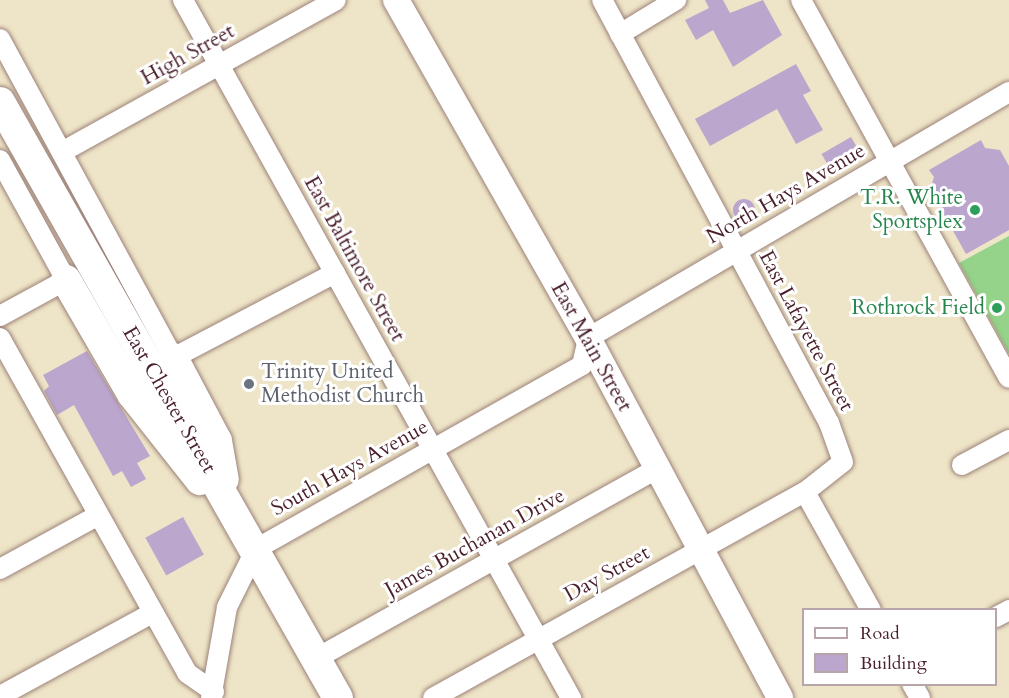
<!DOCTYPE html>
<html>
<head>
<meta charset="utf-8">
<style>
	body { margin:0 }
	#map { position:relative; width:1009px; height:698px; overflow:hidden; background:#eee4c7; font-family:Cardo,serif }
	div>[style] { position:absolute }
	.green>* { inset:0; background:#94d389 }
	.building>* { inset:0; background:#bba6ce; transform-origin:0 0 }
	.round { border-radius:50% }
	.roads { filter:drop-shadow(0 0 2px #9c8279) drop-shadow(0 0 2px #9c8279) }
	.minor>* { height:20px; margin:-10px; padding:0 10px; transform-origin:10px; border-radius:10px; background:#fff }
	.major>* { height:26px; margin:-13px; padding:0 13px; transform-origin:13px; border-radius:13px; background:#fff }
	.highway>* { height:30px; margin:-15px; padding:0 15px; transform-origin:15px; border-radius:15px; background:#fff }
	.dots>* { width:16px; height:16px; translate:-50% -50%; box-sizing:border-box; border:3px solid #fff; border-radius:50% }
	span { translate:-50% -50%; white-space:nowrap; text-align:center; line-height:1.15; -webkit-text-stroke:6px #fff; paint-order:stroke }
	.street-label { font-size:21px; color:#4a1f2b }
	.leisure-label { font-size:21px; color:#27864d }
	.right { translate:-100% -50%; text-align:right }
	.worship-label { font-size:21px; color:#5b616d }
	.left { translate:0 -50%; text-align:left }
	.legend { position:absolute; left:802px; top:608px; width:195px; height:78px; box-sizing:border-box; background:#fff; border:2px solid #b7a5aa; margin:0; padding:8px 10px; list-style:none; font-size:18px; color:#4a1f2b }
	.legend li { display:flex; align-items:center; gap:12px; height:30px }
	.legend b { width:30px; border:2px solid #b7a5aa }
</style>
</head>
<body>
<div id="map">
	<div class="green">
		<div style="clip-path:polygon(1009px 236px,1009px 354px,959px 263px)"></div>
	</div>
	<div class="building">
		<div style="clip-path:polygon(705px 0,723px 0,730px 13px,763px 0,782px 35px,733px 67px,713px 30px,696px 40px,685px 20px,709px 8px)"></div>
		<div style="clip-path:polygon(796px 64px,811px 91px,803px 95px,823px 130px,796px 144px,777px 109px,710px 146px,695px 119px)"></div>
		<div style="left:851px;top:137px;width:24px;height:34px;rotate:60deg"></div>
		<div style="clip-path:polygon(981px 140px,985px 148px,1000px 150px,1009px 166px,1009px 230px,966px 254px,930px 190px,934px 177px,929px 170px)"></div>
		<div class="round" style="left:733px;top:199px;width:22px;height:22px"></div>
		<div style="clip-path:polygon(87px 351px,150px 456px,137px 463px,146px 479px,131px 487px,122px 471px,113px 476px,74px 405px,57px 415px,44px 391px,49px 386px,43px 375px)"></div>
		<div style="left:183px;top:517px;width:43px;height:43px;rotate:61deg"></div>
	</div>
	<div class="roads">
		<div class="minor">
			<div style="left:183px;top:0;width:799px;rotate:60.93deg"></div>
			<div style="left:801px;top:0;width:431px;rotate:61.2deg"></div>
			<div style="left:620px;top:34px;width:66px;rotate:-31.3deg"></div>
			<div style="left:0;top:39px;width:363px;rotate:61.5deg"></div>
			<div style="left:173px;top:358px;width:183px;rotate:-27.7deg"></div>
			<div style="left:62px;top:152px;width:313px;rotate:-29deg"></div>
			<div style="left:0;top:160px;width:137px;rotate:61.2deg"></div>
			<div style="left:66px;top:280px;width:75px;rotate:151.4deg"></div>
			<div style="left:0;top:338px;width:384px;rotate:60.8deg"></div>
			<div style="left:187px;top:673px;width:33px;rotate:35deg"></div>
			<div style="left:962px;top:465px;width:53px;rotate:-28deg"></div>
			<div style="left:805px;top:492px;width:135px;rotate:60.8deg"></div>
			<div style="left:0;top:569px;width:111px;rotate:-28.7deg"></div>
			<div style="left:996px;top:617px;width:15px;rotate:-28deg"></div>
			<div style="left:317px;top:658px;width:389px;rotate:-29.1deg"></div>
			<div style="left:912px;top:684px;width:16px;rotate:60deg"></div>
			<div style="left:0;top:696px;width:173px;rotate:-28.6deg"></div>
			<div style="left:211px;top:698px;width:92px;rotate:-80deg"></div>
			<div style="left:227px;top:607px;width:65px;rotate:-63.4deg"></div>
			<div style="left:256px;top:549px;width:374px;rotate:-29.4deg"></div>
			<div style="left:582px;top:365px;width:28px;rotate:-77deg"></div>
			<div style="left:588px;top:338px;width:488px;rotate:-30.3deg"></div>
			<div style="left:433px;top:698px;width:425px;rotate:-29deg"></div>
			<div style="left:805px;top:492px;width:48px;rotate:-38.3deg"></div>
			<div style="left:843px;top:462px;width:41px;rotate:-109.7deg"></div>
			<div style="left:829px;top:423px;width:480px;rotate:-118.2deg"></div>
		</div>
		<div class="major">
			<div style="left:396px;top:0;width:389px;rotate:60.4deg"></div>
			<div style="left:588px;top:338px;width:408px;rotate:61.9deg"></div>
		</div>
		<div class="highway">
			<div style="left:0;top:102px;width:685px;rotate:60.44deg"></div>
			<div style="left:66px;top:280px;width:132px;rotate:59.9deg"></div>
			<div style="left:132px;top:394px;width:110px;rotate:51.7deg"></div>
			<div style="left:173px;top:358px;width:94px;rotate:62.1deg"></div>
			<div style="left:217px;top:441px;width:39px;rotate:80deg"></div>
		</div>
	</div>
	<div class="dots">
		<div style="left:975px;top:210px;background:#2e9e5b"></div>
		<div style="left:997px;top:308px;background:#2e9e5b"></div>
		<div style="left:249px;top:384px;background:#6b7280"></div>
	</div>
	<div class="street-label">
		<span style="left:188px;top:55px;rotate:-29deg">High Street</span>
		<span style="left:786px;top:194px;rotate:-30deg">North Hays Avenue</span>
		<span style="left:354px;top:259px;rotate:61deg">East Baltimore Street</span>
		<span style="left:806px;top:331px;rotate:62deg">East Lafayette Street</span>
		<span style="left:591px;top:347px;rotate:61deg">East Main Street</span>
		<span style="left:169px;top:400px;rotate:60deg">East Chester Street</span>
		<span style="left:350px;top:468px;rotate:-29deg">South Hays Avenue</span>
		<span style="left:475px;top:543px;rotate:-29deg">James Buchanan Drive</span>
		<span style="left:607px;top:574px;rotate:-29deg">Day Street</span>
	</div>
	<div class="leisure-label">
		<span class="right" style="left:963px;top:210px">T.R. White<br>Sportsplex</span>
		<span class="right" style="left:985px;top:308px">Rothrock Field</span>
	</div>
	<div class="worship-label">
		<span class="left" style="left:261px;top:384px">Trinity United<br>Methodist Church</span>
	</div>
	<ul class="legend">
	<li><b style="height:8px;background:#fff"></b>Road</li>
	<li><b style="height:16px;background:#bba6ce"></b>Building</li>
	</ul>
</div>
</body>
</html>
